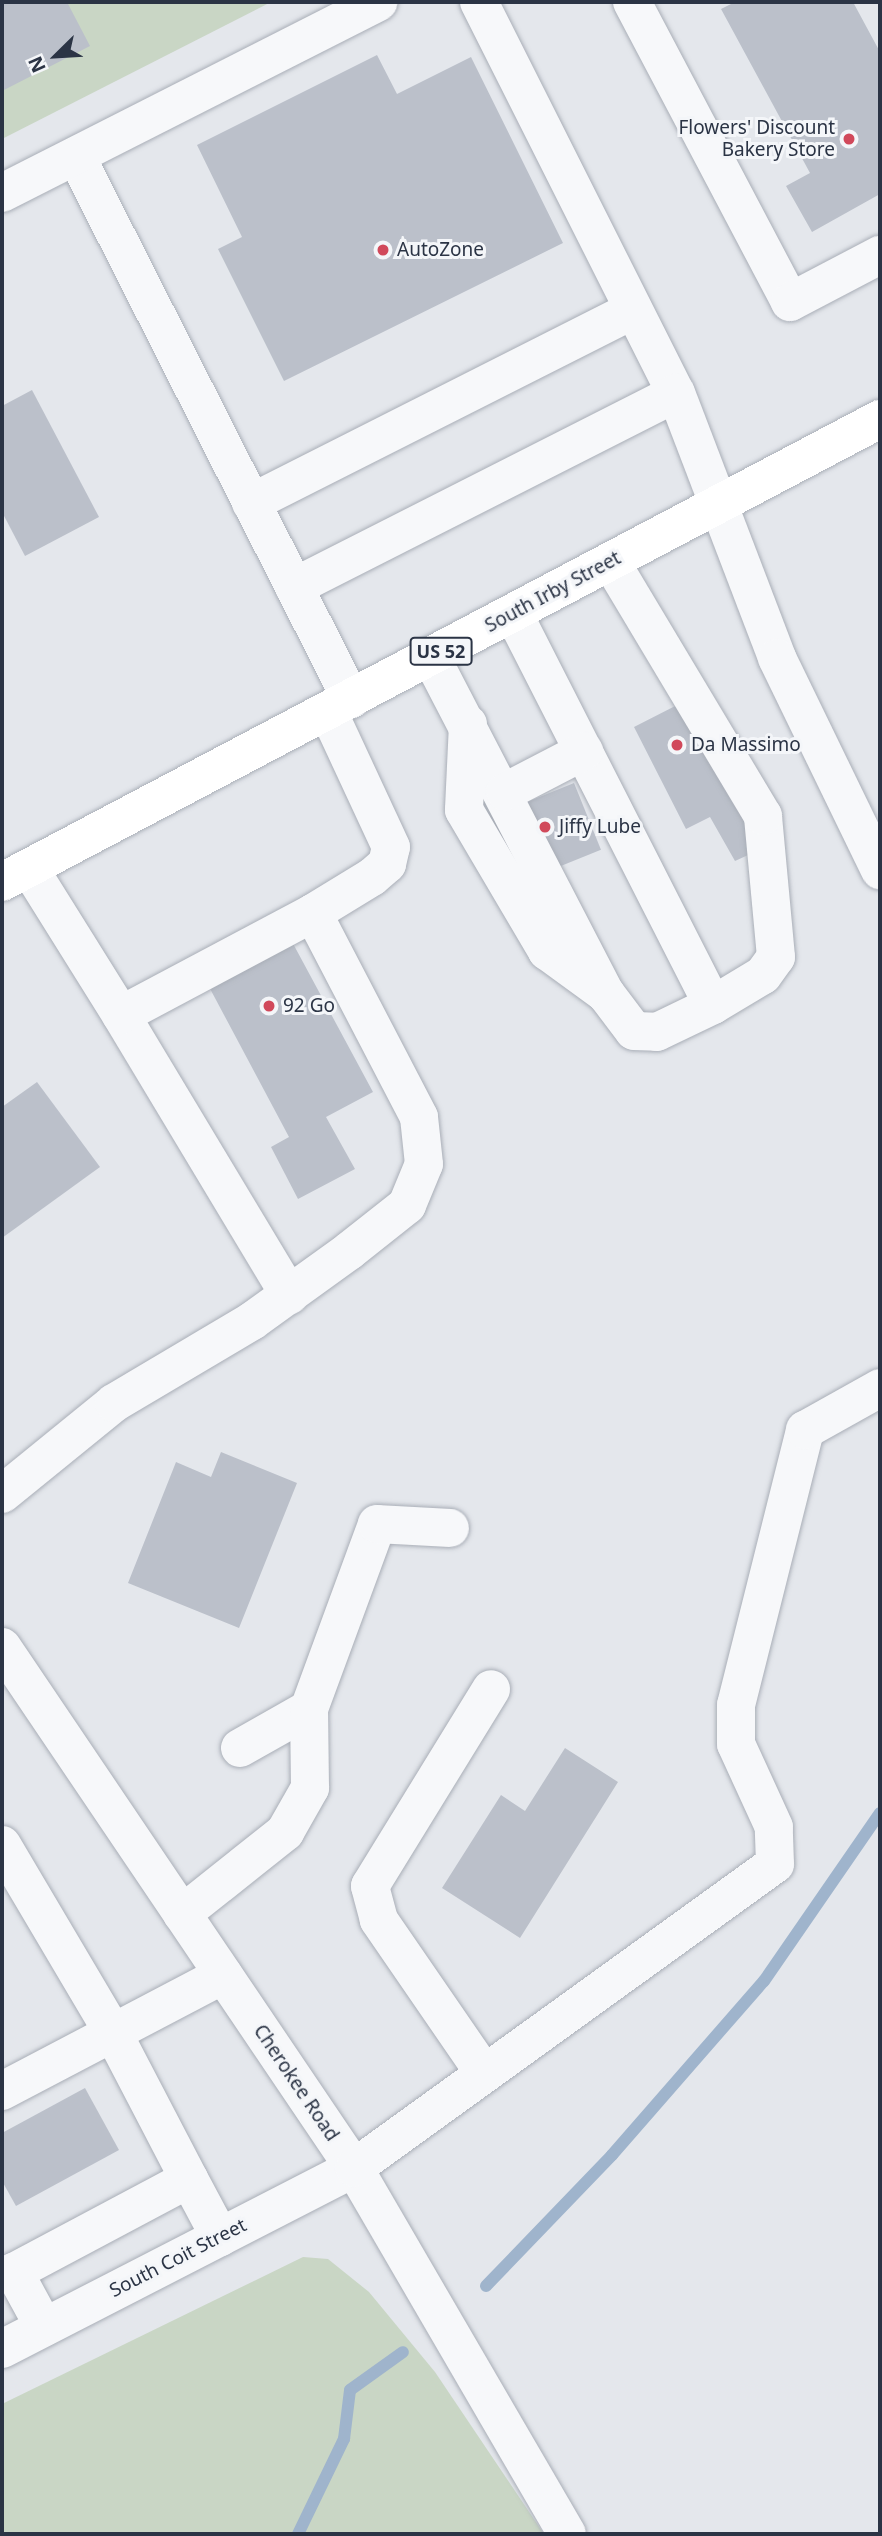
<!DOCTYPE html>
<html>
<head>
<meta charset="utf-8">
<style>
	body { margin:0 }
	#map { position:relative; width:882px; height:2536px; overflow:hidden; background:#e4e7ec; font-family:"Noto Sans",sans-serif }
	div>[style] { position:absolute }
	.green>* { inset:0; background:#c9d6c5 }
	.stream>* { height:12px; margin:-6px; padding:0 6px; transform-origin:6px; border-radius:6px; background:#9fb4cc }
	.building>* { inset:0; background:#bbc0ca; transform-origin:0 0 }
	.roads { filter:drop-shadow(0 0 2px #a9aeb7) drop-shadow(0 0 2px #a9aeb7) }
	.minor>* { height:38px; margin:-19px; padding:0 19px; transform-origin:19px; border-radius:19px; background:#f7f8fa }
	.major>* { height:38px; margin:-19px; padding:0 19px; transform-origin:19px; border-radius:19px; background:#fff }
	.dots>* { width:19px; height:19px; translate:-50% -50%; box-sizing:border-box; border:4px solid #f4f6f9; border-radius:50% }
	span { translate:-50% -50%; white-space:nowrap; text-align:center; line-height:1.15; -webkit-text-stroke:6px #f4f6f9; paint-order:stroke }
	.shield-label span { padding:2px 5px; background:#f4f6f9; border:2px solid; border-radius:5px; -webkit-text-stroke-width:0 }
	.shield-label { font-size:18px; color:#2b3445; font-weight:700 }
	.poi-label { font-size:19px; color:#2b3445 }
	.right { translate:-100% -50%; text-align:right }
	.left { translate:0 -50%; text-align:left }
	.street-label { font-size:19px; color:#2b3445 }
	.frame { position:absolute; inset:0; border:4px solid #2b3445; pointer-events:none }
	.north { position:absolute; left:21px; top:21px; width:70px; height:70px; -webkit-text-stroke:5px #f4f6f9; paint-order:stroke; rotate:246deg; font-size:19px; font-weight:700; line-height:28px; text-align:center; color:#2b3445 }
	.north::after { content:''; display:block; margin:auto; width:24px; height:32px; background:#2b3445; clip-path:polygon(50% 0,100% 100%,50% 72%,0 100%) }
</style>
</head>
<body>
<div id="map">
	<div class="green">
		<div style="clip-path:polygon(2px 2px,271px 2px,2px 139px)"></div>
		<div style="clip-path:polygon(303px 2257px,328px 2259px,369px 2292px,435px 2372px,544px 2534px,2px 2534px,2px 2404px)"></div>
	</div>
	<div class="stream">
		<div style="left:486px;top:2286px;width:182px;rotate:-46.1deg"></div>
		<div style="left:612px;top:2155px;width:231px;rotate:-48.9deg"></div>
		<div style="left:764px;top:1981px;width:204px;rotate:-55.4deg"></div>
		<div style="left:298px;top:2534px;width:106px;rotate:-64.2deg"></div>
		<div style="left:344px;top:2439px;width:49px;rotate:-83deg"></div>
		<div style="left:350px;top:2390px;width:65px;rotate:-35.6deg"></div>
	</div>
	<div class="building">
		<div style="clip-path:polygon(2px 2px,67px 2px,90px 46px,2px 91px)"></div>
		<div style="clip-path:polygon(735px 2px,853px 2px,880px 52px,880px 194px,812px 232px,786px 186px,810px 173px,721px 9px)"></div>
		<div style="clip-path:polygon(377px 55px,397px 94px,471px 57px,563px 243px,284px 381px,218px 249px,242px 237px,197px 145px)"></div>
		<div style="clip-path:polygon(32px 390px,99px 517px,25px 556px,2px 512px,2px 406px)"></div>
		<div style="clip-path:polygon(683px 702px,759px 850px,735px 861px,710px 817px,686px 829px,634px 727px)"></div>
		<div style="left:574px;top:783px;width:72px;height:98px;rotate:68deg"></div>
		<div style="clip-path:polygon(290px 938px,373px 1092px,326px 1117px,355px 1169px,298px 1199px,271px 1147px,289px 1137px,207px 983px)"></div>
		<div style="clip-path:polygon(37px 1082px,100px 1167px,2px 1238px,2px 1107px)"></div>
		<div style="clip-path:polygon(221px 1452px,297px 1483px,239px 1628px,128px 1583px,176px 1462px,211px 1477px)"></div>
		<div style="clip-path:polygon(565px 1748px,618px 1782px,520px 1938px,442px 1888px,501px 1795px,525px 1811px)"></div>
		<div style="clip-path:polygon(85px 2088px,119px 2150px,16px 2206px,2px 2181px,2px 2133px)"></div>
	</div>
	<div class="roads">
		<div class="minor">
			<div style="left:479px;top:2px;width:438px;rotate:63.3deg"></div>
			<div style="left:676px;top:393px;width:284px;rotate:69.1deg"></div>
			<div style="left:777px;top:658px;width:236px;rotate:64.1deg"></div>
			<div style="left:632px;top:2px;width:339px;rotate:62.2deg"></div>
			<div style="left:790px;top:302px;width:102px;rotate:-27.6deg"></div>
			<div style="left:76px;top:156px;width:609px;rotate:63.14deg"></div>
			<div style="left:2px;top:193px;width:422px;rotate:-26.9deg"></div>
			<div style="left:251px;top:503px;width:428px;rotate:-26.8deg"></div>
			<div style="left:294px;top:587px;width:428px;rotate:-26.9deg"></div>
			<div style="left:513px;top:613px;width:440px;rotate:63deg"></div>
			<div style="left:431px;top:657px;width:380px;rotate:62.6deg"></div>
			<div style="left:606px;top:994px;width:46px;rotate:52.9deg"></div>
			<div style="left:634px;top:1031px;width:23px;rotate:2deg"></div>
			<div style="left:657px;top:1032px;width:62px;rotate:-25.7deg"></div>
			<div style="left:713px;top:1005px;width:58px;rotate:-31deg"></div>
			<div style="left:763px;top:975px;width:22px;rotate:-54deg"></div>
			<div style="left:776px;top:957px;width:142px;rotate:-95.3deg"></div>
			<div style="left:763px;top:816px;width:296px;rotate:-120.9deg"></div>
			<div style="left:468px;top:724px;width:86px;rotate:92.7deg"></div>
			<div style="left:464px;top:810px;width:164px;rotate:59.5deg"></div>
			<div style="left:547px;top:951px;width:73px;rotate:36.1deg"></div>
			<div style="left:505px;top:792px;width:89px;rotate:-27.4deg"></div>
			<div style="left:313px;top:913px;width:69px;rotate:-31.4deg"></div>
			<div style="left:372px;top:877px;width:20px;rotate:-41deg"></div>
			<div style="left:387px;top:864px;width:17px;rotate:-77deg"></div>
			<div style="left:391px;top:847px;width:150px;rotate:-114.9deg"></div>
			<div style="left:121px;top:1015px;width:327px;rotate:59deg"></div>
			<div style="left:2px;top:1494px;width:144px;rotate:-39.1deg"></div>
			<div style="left:114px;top:1403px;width:161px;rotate:-30.7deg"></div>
			<div style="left:252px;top:1321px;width:120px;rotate:-35.8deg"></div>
			<div style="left:349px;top:1251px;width:74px;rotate:-38.4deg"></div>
			<div style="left:407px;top:1205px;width:44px;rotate:-67.5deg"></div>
			<div style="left:424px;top:1164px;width:47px;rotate:-96.1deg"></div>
			<div style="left:419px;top:1117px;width:230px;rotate:-117.5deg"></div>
			<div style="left:313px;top:913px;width:217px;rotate:152deg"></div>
			<div style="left:121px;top:1015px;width:173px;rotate:-122deg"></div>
			<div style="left:2px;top:1647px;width:629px;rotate:55.96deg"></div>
			<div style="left:354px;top:2168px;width:423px;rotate:59.8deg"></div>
			<div style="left:240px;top:1748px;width:79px;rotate:-29.5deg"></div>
			<div style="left:309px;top:1709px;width:197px;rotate:-69.8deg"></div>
			<div style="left:377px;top:1524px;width:73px;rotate:3.1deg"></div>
			<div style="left:2px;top:1845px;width:218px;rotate:59.4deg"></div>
			<div style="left:113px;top:2033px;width:165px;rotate:62.5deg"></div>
			<div style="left:182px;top:1914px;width:132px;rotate:-38.5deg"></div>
			<div style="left:285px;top:1832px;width:51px;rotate:-60.4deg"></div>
			<div style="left:310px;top:1788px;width:79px;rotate:-90.7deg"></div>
			<div style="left:484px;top:2073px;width:186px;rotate:-124.5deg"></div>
			<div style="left:379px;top:1920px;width:35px;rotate:-105deg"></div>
			<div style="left:370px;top:1886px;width:231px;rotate:-58.4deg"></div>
			<div style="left:2px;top:2091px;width:250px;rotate:-27.7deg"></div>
			<div style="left:44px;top:2327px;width:63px;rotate:-118.6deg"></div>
			<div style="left:14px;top:2272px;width:198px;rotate:-28deg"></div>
			<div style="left:189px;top:2179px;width:66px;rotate:61.9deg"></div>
			<div style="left:2px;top:2349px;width:396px;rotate:-27.2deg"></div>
			<div style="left:354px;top:2168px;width:519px;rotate:-35.83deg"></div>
			<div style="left:775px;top:1864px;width:37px;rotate:-92deg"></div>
			<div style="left:774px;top:1827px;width:91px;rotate:-114.6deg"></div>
			<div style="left:736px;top:1744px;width:39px;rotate:-90deg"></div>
			<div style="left:736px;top:1705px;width:284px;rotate:-75.9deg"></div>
			<div style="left:805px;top:1430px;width:86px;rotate:-29.2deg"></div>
		</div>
		<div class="major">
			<div style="left:2px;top:882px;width:993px;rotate:-27.8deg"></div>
		</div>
	</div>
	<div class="dots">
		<div style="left:849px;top:139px;background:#d1495b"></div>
		<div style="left:383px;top:250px;background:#d1495b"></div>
		<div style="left:677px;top:745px;background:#d1495b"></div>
		<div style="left:545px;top:827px;background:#d1495b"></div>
		<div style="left:269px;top:1006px;background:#d1495b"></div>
	</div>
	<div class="shield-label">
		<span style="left:441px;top:651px">US 52</span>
	</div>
	<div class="poi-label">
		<span class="right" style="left:835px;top:139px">Flowers' Discount<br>Bakery Store</span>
		<span class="left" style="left:397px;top:250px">AutoZone</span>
		<span class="left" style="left:691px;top:745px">Da Massimo</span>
		<span class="left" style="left:559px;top:827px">Jiffy Lube</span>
		<span class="left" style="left:283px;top:1006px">92 Go</span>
	</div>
	<div class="street-label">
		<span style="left:553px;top:592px;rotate:-28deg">South Irby Street</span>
		<span style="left:296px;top:2083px;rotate:56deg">Cherokee Road</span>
		<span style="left:178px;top:2258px;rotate:-27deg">South Coit Street</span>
	</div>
	<div class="frame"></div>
	<div class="north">N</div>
</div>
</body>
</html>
